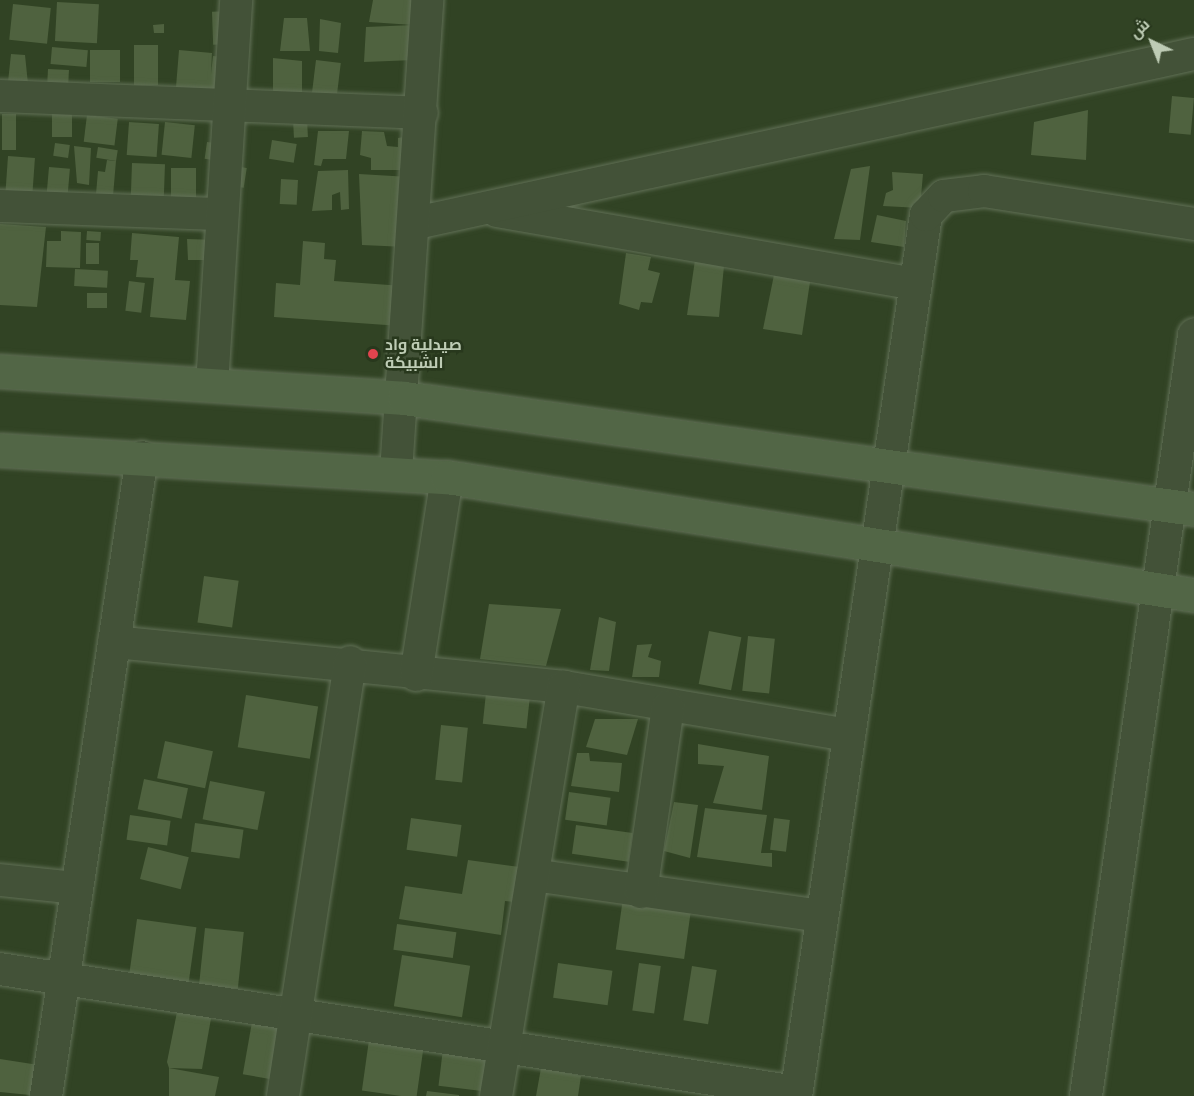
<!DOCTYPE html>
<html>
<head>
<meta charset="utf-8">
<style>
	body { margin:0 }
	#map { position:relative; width:1194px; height:1096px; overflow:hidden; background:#314324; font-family:"DM Sans",Cairo,sans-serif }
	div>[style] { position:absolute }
	.building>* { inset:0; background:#4f623f; transform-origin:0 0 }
	.roads { filter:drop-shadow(0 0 2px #617056) drop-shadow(0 0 2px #617056) }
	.street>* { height:32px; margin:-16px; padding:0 16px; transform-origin:16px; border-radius:16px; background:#435238 }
	.secondary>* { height:33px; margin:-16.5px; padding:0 16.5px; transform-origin:16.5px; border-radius:16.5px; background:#526646 }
	.dots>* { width:16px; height:16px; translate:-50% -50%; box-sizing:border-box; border:3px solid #28381d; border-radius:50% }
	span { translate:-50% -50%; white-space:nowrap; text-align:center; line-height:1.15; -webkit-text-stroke:5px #28381d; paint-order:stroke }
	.poi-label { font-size:16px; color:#beccb5; font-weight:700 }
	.left { translate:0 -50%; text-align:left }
	.north { position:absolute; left:1122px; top:12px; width:60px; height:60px; -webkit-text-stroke:4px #28381d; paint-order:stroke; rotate:317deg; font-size:16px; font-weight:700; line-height:24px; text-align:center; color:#beccb5 }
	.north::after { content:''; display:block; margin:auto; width:21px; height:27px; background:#beccb5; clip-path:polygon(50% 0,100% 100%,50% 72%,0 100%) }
</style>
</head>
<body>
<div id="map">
	<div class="building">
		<div style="clip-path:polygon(373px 0,416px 0,415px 60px,364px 62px,366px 27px,413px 25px,369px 22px)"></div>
		<div style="left:57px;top:2px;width:42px;height:39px;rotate:3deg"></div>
		<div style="left:13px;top:4px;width:38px;height:36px;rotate:6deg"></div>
		<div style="left:231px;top:11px;width:33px;height:19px;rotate:88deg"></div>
		<div style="clip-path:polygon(284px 18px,307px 18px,310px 51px,280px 51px)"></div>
		<div style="clip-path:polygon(320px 19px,341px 23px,338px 53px,319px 51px)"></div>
		<div style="clip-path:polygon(164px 24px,164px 33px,154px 33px,153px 25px)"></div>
		<div style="left:134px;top:45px;width:24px;height:40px"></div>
		<div style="left:52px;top:47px;width:36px;height:17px;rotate:5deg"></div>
		<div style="left:90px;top:50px;width:30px;height:32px"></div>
		<div style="clip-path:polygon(179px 50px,212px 53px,211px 74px,213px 56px,233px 58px,229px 91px,176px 87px)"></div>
		<div style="clip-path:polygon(11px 54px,25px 55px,28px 84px,8px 82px)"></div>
		<div style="clip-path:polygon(273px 58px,302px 61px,302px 95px,273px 91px)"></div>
		<div style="left:316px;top:60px;width:25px;height:33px;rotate:7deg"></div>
		<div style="left:48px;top:69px;width:21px;height:16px;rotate:3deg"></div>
		<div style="left:1172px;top:96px;width:22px;height:37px;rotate:5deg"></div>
		<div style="clip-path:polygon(1088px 110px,1086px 160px,1031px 155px,1034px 122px)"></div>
		<div style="left:2px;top:114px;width:14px;height:36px"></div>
		<div style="left:52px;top:114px;width:20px;height:23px"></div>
		<div style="left:87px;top:115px;width:31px;height:27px;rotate:7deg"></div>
		<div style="left:307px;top:119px;width:18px;height:14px;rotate:87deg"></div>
		<div style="left:129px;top:122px;width:30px;height:33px;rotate:4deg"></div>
		<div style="left:165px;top:122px;width:30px;height:33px;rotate:6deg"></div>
		<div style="clip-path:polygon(318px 131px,349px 131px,346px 159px,323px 159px,321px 166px,314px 165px)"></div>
		<div style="clip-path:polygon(362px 131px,384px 132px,387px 146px,398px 147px,398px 138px,409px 136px,407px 170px,371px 170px,371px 158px,360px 155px)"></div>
		<div style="left:272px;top:140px;width:25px;height:19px;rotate:9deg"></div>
		<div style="left:207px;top:142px;width:15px;height:17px;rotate:8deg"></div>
		<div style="left:55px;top:143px;width:15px;height:13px;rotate:8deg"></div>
		<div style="clip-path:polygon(74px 146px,91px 148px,89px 185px,77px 183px)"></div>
		<div style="left:98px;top:147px;width:20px;height:11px;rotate:9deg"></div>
		<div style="left:8px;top:156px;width:27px;height:36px;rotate:4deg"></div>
		<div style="clip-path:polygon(107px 160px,116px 161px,113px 196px,96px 194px,98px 171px,105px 172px)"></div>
		<div style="left:132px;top:163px;width:33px;height:33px;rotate:2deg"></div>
		<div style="left:228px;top:165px;width:19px;height:20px;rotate:9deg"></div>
		<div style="clip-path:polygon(870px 166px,860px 240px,834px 239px,851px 169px)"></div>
		<div style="left:49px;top:167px;width:21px;height:25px;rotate:5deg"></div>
		<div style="left:171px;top:168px;width:25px;height:33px"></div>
		<div style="clip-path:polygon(348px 170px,349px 209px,341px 210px,340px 192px,332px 195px,332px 210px,312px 211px,318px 171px)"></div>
		<div style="clip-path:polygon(892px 172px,923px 174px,920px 208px,883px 206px,886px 193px,893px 190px)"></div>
		<div style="clip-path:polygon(359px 174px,410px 177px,406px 247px,362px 245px)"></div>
		<div style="left:281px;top:179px;width:17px;height:25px;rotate:3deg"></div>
		<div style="clip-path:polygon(877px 215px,906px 221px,904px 247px,871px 242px)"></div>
		<div style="clip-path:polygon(0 224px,46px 227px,37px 307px,0 305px)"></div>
		<div style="clip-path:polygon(61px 231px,81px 232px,80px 268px,46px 267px,47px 241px,61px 241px)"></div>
		<div style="left:87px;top:231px;width:14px;height:9px;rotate:4deg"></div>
		<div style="clip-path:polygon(132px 233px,179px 237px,175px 280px,190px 281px,186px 320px,150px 317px,154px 278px,136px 277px,138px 260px,130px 260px)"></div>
		<div style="clip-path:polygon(187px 239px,218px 240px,204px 270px,204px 260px,188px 260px)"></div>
		<div style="clip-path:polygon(303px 241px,325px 243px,324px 259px,336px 260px,334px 281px,403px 286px,400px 326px,274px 317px,276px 283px,300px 285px)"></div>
		<div style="left:99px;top:243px;width:21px;height:13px;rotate:90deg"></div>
		<div style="clip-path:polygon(626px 253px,651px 257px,648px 270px,660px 273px,652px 303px,641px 302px,639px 310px,619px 304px)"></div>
		<div style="clip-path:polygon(695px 260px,724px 266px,719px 317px,687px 315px)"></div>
		<div style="left:75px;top:269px;width:33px;height:17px;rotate:3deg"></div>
		<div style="clip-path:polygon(775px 270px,810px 282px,802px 335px,763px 329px)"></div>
		<div style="left:129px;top:281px;width:16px;height:30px;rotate:7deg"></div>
		<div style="left:87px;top:293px;width:20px;height:15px"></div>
		<div style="left:204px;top:576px;width:35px;height:47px;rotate:8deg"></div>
		<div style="clip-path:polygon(489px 604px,561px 609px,546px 666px,480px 659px)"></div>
		<div style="clip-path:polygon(599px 617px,616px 622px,609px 671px,590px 670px)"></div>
		<div style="left:709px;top:631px;width:33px;height:54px;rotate:11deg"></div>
		<div style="left:748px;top:636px;width:27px;height:55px;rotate:6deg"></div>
		<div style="clip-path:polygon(652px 644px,648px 657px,661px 661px,659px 677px,632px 677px,637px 645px)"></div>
		<div style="left:486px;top:693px;width:44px;height:31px;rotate:6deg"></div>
		<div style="left:246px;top:695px;width:73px;height:53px;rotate:9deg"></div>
		<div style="clip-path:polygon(595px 719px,638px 719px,627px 755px,586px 747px)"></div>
		<div style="left:441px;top:725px;width:27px;height:55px;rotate:6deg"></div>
		<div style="left:165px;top:741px;width:49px;height:38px;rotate:12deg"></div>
		<div style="clip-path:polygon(698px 744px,769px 756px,762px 810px,713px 803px,724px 766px,698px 764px)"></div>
		<div style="clip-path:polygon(577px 753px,589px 753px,590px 761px,622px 763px,619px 792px,571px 786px)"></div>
		<div style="left:144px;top:779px;width:45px;height:31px;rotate:12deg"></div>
		<div style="left:210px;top:781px;width:56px;height:39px;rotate:11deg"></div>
		<div style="left:569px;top:792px;width:42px;height:28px;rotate:8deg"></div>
		<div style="clip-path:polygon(674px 802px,698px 805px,690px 858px,664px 851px)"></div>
		<div style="clip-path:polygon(705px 808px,767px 815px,761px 853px,772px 853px,772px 867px,697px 857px)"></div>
		<div style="left:130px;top:815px;width:41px;height:25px;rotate:8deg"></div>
		<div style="left:411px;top:818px;width:51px;height:32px;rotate:8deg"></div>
		<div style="left:774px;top:818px;width:16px;height:32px;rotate:7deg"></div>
		<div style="left:195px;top:823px;width:49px;height:29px;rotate:8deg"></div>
		<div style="left:576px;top:825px;width:57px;height:29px;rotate:8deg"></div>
		<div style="left:148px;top:847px;width:42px;height:33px;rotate:14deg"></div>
		<div style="clip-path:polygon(468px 860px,520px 867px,514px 902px,505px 901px,501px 935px,399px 919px,405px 886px,462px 894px)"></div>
		<div style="left:623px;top:898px;width:69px;height:52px;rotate:8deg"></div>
		<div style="left:137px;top:919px;width:60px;height:58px;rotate:8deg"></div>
		<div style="left:397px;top:924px;width:60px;height:26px;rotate:8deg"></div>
		<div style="left:205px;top:928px;width:39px;height:57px;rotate:6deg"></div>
		<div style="left:402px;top:955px;width:69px;height:52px;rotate:9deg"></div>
		<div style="left:558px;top:963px;width:55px;height:35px;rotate:8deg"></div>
		<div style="left:639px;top:963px;width:22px;height:48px;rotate:8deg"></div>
		<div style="left:692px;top:966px;width:25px;height:55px;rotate:9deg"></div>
		<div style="clip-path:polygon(177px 1012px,212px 1013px,202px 1069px,169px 1068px,167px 1062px)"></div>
		<div style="left:252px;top:1022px;width:36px;height:53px;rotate:10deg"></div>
		<div style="left:369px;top:1040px;width:55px;height:51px;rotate:8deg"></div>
		<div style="left:443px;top:1049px;width:50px;height:37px;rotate:7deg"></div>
		<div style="clip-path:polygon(0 1059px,45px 1066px,40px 1096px,0 1092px)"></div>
		<div style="clip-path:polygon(169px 1068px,219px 1077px,215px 1096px,169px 1096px)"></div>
		<div style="clip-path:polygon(541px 1068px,581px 1076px,578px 1096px,536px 1096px)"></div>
		<div style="clip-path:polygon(427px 1091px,459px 1095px,459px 1096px,426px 1096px)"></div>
	</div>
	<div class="roads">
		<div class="street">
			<div style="left:0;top:96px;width:422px;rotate:2.3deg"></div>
			<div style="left:0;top:206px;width:221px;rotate:2.1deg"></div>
			<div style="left:497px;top:211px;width:425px;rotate:9.9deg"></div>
			<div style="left:416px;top:223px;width:796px;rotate:-12.26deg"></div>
			<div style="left:212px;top:385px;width:386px;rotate:-86.4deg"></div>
			<div style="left:396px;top:472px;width:473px;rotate:-86.2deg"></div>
			<div style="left:114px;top:642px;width:452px;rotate:5.7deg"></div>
			<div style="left:564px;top:687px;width:289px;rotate:9.6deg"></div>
			<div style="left:416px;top:675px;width:200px;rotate:-81.1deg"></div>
			<div style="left:533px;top:875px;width:292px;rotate:8.1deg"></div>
			<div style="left:0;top:880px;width:76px;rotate:6deg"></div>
			<div style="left:641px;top:892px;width:187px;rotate:-81.7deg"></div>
			<div style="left:0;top:969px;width:805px;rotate:8.78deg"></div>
			<div style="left:46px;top:1096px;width:646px;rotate:-81.46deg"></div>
			<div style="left:283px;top:1096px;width:439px;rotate:-81.2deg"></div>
			<div style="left:496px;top:1096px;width:415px;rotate:-80.6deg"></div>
			<div style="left:796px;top:1096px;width:891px;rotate:-81.61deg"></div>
			<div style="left:926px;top:215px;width:26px;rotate:-47deg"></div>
			<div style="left:944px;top:196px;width:40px;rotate:-7.1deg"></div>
			<div style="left:984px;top:191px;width:213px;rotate:8.9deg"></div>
			<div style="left:1086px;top:1096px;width:769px;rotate:-81.92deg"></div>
		</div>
		<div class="secondary">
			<div style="left:0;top:371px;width:405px;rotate:3.8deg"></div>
			<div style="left:404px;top:398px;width:798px;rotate:8deg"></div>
			<div style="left:0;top:450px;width:448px;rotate:3.5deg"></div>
			<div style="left:447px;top:477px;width:756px;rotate:8.98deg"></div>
		</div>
	</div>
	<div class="dots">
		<div style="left:373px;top:354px;background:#e0444e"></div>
	</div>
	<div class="poi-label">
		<span class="left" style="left:385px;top:354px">صيدلية واد<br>الشبيكة</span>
	</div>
	<div class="north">ش</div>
</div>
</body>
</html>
